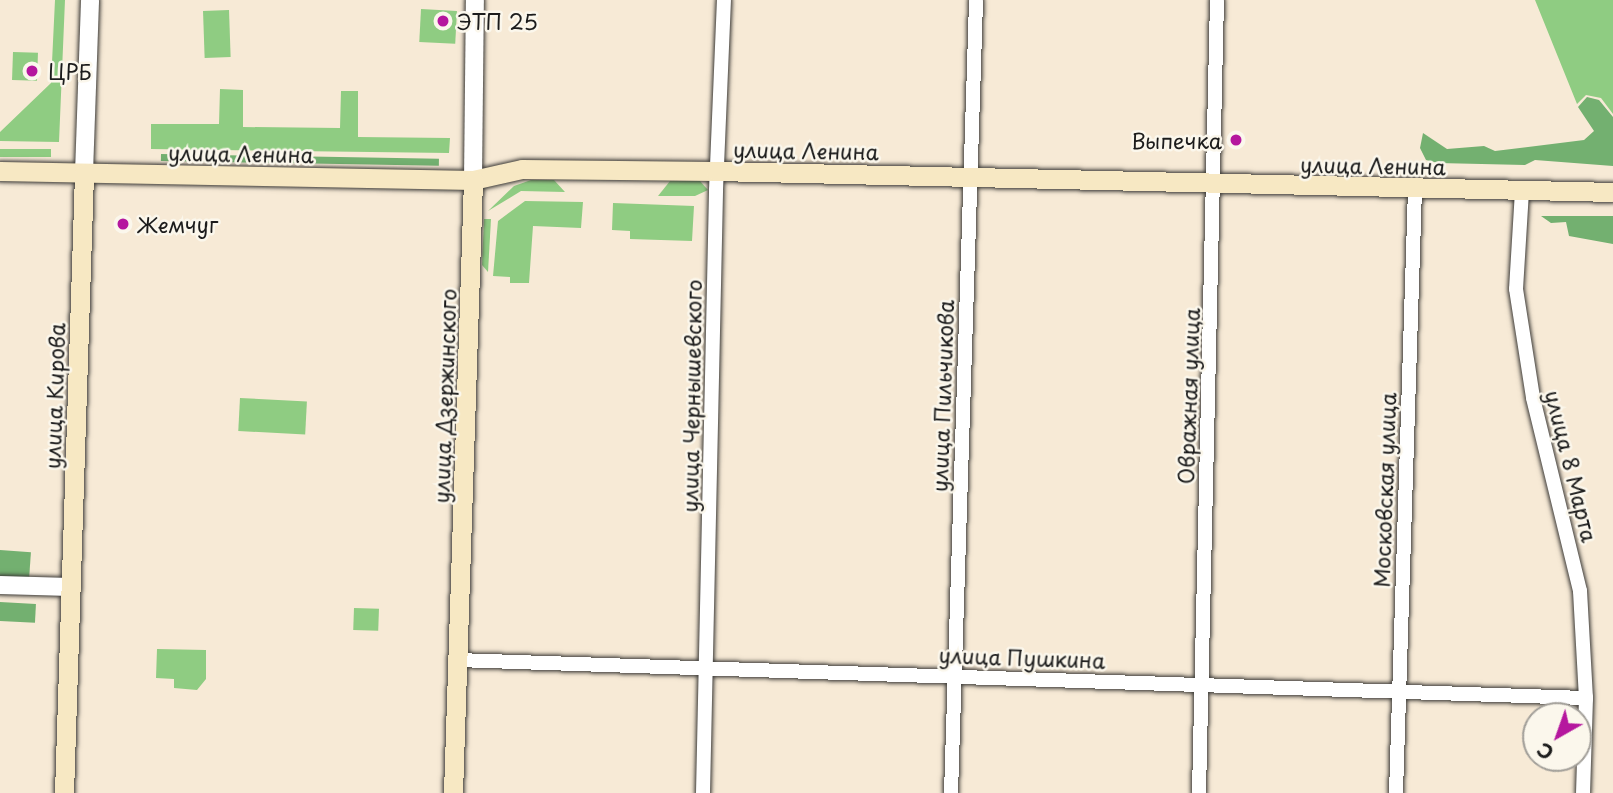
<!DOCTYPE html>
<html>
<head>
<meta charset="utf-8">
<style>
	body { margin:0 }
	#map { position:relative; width:1613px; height:793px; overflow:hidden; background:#f7ead6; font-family:"Playpen Sans",sans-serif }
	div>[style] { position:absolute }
	.green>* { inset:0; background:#8fcc82; transform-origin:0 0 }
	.forest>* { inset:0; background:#73b070; transform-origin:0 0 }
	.roads { filter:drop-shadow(0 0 2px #3d3b38) drop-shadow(0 0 2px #3d3b38) }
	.minor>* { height:14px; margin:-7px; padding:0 7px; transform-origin:7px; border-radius:7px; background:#fff }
	.tertiary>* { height:18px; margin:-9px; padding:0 9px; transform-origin:9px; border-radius:9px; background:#fff }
	.secondary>* { height:19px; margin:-9.5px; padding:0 9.5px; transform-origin:9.5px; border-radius:9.5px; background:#f7e8c3 }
	.dots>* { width:19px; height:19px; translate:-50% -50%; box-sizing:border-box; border:4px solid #fbf7ec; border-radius:50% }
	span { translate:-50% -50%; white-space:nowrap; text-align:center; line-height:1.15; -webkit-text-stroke:5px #fbf7ec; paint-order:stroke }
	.poi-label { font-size:21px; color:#1c1c1c }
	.left { translate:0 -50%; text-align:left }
	.right { translate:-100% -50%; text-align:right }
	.street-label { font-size:21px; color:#1c1c1c }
	.north { position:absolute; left:1522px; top:702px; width:70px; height:70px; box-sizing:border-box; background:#fbf7ec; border:2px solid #a29f99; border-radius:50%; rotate:220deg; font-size:19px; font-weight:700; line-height:28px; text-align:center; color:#1c1c1c }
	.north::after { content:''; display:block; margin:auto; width:24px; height:32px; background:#b5179e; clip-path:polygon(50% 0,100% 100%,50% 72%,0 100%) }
</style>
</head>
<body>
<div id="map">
	<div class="green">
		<div style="clip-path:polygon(55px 0,65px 0,59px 142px,0 141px,0 132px,51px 83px)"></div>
		<div style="clip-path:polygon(1535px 0,1613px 0,1613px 114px,1601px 98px,1586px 95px,1577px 104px)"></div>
		<div style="left:421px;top:9px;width:36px;height:33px;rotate:3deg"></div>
		<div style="left:229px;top:10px;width:47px;height:26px;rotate:88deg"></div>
		<div style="left:13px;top:52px;width:25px;height:28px;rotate:2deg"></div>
		<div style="clip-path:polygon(220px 89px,243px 90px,243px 127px,340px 128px,341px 91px,358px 91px,358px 137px,450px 138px,449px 153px,151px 149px,151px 124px,219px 124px)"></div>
		<div style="left:0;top:149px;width:51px;height:8px"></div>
		<div style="clip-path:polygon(531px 180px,554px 180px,565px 192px,521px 191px,488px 211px,514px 186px)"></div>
		<div style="clip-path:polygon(670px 181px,700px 181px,708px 190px,695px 196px,658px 196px)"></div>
		<div style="clip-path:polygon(525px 201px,583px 202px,581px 228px,533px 226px,529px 283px,510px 283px,510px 277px,493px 276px,498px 221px)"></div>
		<div style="clip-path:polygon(613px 203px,694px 206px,692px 241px,630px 239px,630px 231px,612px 230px)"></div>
		<div style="clip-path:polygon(484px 219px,491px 219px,488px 272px,482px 265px)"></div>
		<div style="left:240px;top:398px;width:67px;height:33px;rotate:3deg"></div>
		<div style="left:354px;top:608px;width:25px;height:22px;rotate:2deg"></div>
		<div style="clip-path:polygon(157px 649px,206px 650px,206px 679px,197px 690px,174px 688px,174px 679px,156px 678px)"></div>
	</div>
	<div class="forest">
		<div style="clip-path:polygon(1587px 97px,1599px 100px,1613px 117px,1613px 166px,1535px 160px,1525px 165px,1438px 163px,1426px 160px,1420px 148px,1423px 133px,1447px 149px,1484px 146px,1495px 151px,1584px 140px,1594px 131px,1578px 107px)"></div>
		<div style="left:161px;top:154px;width:278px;height:7px;rotate:1deg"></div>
		<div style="clip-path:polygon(1541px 216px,1613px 216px,1613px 244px,1569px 236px,1566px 222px,1551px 223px)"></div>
		<div style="left:0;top:550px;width:31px;height:26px;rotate:4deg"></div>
		<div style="left:0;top:602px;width:36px;height:19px;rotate:3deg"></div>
	</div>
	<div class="roads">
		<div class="minor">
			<div style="left:1522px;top:191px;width:98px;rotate:93.5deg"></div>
			<div style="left:1516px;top:289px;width:110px;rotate:81.1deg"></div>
			<div style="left:1533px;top:398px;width:199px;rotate:76.3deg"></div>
			<div style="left:1580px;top:591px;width:107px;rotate:86.8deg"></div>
			<div style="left:1586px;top:698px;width:95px;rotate:91.8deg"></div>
			<div style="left:457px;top:660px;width:1130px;rotate:1.93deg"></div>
			<div style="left:703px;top:793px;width:603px;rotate:-88.76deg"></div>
			<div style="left:716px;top:190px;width:190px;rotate:-87.6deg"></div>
			<div style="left:951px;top:793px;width:793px;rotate:-88.19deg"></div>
			<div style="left:1199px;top:793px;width:793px;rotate:-88.7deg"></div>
			<div style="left:1396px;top:793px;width:605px;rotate:-88.2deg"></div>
		</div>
		<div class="tertiary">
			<div style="left:84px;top:173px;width:173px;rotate:-88deg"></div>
			<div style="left:473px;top:180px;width:180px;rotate:-89.4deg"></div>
			<div style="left:0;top:585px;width:70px;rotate:1.6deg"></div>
		</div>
		<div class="secondary">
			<div style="left:0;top:171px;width:473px;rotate:1.1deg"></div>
			<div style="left:473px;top:180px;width:50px;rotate:-12.7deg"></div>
			<div style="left:522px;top:169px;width:194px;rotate:0.6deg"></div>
			<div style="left:716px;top:171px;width:897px;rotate:1.34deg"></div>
			<div style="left:64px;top:793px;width:620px;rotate:-88.15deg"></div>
			<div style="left:453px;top:793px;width:613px;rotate:-88.13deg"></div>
		</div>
	</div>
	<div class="dots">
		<div style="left:443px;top:21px;background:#b5179e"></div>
		<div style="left:32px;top:71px;background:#b5179e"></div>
		<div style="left:1236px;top:140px;background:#b5179e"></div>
		<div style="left:123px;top:224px;background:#b5179e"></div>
	</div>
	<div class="poi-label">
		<span class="left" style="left:457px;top:21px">ЭТП 25</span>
		<span class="left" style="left:48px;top:71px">ЦРБ</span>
		<span class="right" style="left:1222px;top:140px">Выпечка</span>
		<span class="left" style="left:137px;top:224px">Жемчуг</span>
	</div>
	<div class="street-label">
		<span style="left:806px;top:150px;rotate:1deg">улица Ленина</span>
		<span style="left:241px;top:153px;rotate:1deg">улица Ленина</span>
		<span style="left:1373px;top:165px;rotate:1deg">улица Ленина</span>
		<span style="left:54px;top:396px;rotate:-88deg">улица Кирова</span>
		<span style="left:444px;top:396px;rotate:-88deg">улица Дзержинского</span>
		<span style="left:691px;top:396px;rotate:-89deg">улица Чернышевского</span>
		<span style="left:942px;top:396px;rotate:-88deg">улица Пильчикова</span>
		<span style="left:1188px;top:396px;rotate:-88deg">Овражная улица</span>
		<span style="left:1572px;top:466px;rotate:76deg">улица 8 Марта</span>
		<span style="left:1384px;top:490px;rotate:-88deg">Московская улица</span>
		<span style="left:1022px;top:657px;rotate:2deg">улица Пушкина</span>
	</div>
	<div class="north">С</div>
</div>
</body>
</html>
